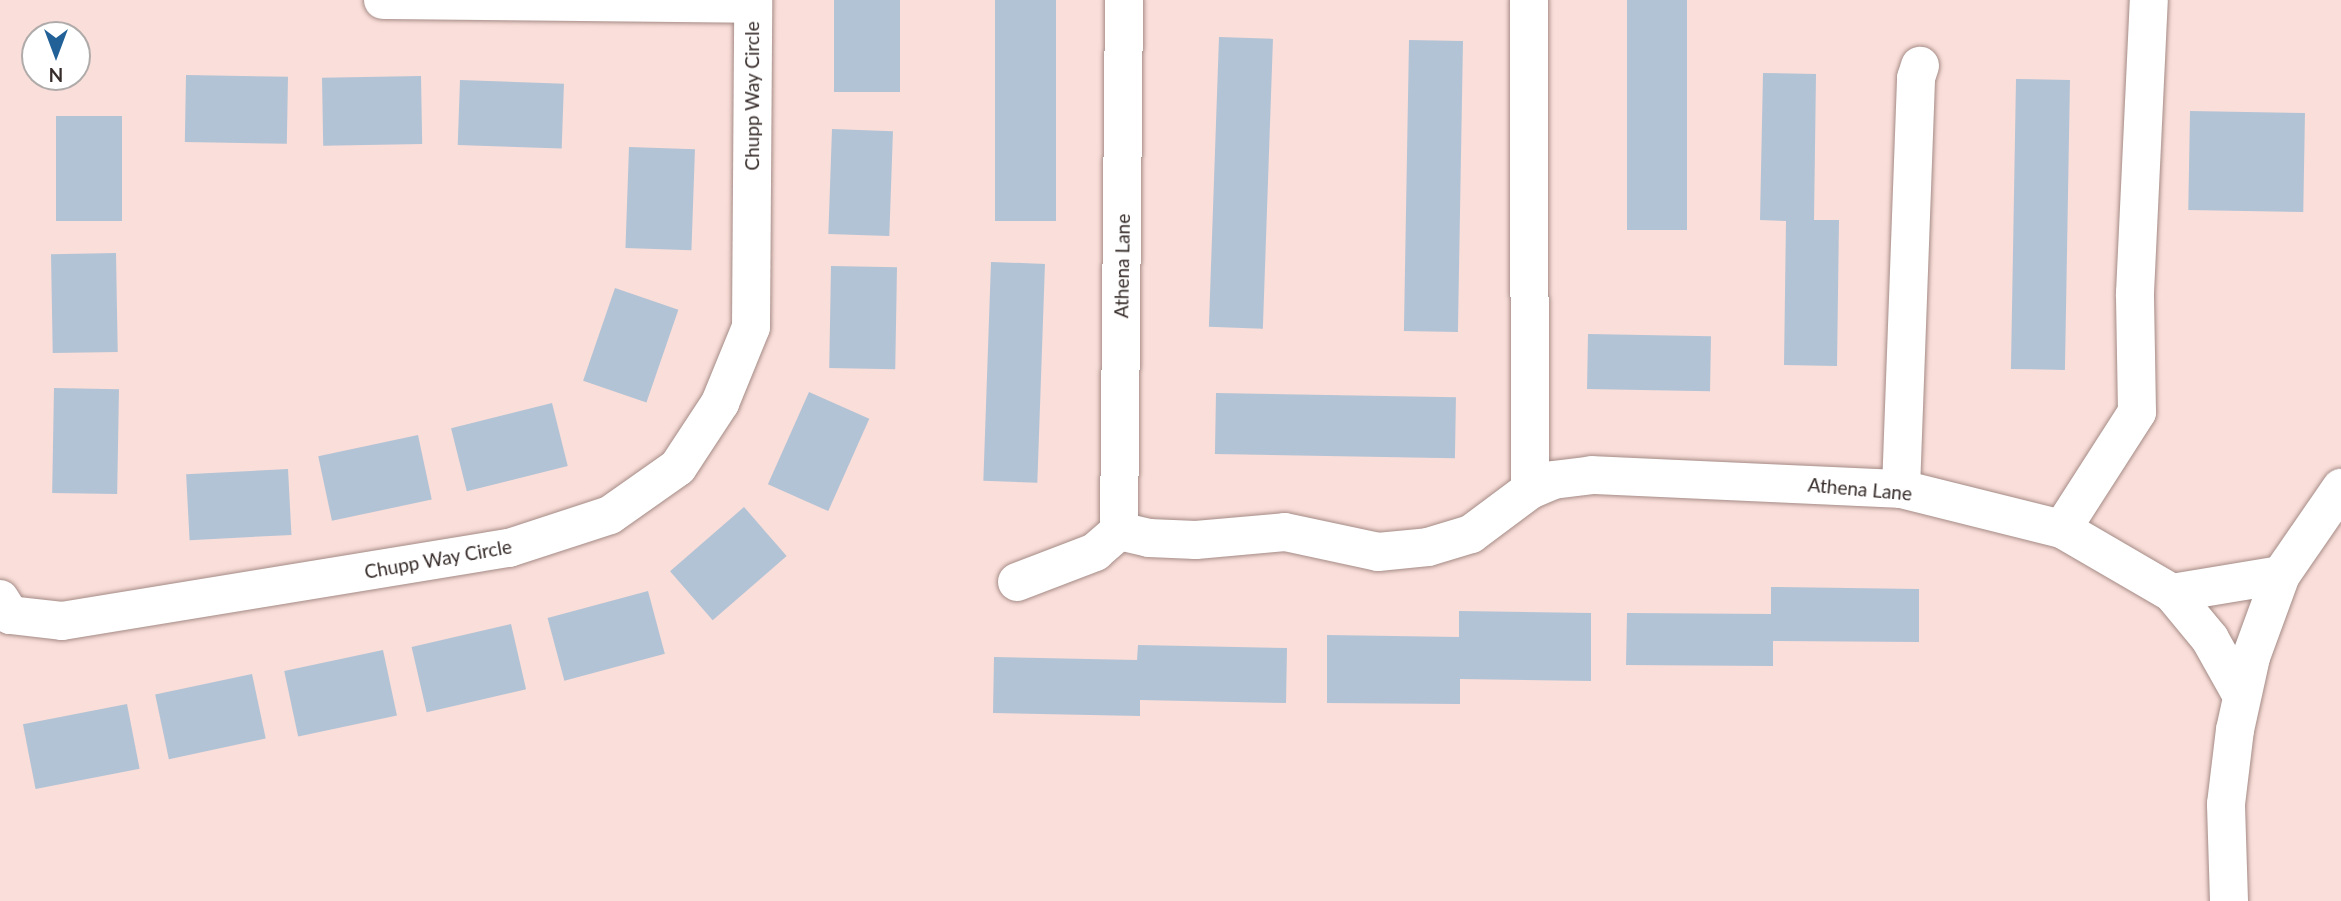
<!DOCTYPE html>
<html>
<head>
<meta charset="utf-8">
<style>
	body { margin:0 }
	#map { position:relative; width:2341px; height:901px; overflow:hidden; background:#faded9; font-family:Lato,sans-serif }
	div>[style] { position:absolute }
	.building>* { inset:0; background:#b2c3d5; transform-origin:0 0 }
	.roads { filter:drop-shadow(0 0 2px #a48b86) drop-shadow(0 0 2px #a48b86) }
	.street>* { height:38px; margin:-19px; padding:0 19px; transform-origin:19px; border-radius:19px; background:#fff }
	.secondary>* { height:38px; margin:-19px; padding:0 19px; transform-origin:19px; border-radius:19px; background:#fff }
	span { translate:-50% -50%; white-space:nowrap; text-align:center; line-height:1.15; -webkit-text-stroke:6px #fff; paint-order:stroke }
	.street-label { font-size:19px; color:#362c2a }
	.north { position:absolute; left:21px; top:21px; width:70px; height:70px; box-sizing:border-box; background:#fff; border:2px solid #afabaa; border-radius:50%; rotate:180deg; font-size:19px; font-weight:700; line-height:28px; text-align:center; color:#362c2a }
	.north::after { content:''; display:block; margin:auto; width:24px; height:32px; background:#226197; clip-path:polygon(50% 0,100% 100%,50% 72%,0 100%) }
</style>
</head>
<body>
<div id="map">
	<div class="building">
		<div style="left:834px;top:0;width:66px;height:92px"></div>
		<div style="left:995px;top:0;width:61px;height:221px"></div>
		<div style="left:1627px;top:0;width:60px;height:230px"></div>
		<div style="left:1219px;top:37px;width:54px;height:290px;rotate:2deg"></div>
		<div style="left:1409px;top:40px;width:54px;height:291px;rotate:1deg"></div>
		<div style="clip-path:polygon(1763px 73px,1816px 74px,1814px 220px,1839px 220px,1837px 366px,1784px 365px,1786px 221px,1760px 220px)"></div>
		<div style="left:186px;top:75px;width:102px;height:67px;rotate:1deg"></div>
		<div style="left:421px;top:76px;width:68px;height:99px;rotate:89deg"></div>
		<div style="left:2016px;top:79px;width:54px;height:290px;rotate:1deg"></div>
		<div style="left:460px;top:80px;width:104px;height:65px;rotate:2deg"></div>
		<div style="left:2190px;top:111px;width:115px;height:99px;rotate:1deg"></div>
		<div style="left:56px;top:116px;width:66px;height:105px"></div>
		<div style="left:832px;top:129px;width:61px;height:105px;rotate:2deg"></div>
		<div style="left:629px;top:147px;width:66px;height:101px;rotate:2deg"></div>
		<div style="left:116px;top:253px;width:99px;height:65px;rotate:89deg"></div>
		<div style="left:991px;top:262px;width:54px;height:219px;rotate:2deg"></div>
		<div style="left:831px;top:266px;width:66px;height:102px;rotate:1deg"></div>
		<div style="left:615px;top:288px;width:67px;height:98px;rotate:19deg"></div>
		<div style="left:1588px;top:334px;width:123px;height:55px;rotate:1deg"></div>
		<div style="left:54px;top:388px;width:65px;height:105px;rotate:1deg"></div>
		<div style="left:809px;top:392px;width:66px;height:101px;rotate:24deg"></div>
		<div style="left:1216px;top:393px;width:240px;height:61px;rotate:1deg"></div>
		<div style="left:552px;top:403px;width:65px;height:104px;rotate:76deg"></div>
		<div style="left:418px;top:435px;width:66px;height:102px;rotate:78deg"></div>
		<div style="left:288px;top:469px;width:66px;height:102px;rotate:87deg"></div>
		<div style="left:744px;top:507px;width:65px;height:98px;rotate:49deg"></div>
		<div style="clip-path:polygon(1771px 587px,1919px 589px,1919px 642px,1773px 641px,1773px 666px,1626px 665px,1627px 613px,1771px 614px)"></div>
		<div style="left:648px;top:591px;width:65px;height:104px;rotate:75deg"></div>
		<div style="clip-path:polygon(1459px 611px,1591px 613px,1591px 681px,1460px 679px,1460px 704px,1327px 703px,1327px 635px,1459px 637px)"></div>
		<div style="left:511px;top:624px;width:67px;height:102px;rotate:77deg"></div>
		<div style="clip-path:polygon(1138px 645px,1287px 648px,1286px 703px,1140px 700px,1140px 716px,993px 713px,994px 657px,1137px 660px)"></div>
		<div style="left:383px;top:650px;width:67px;height:101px;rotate:78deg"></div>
		<div style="left:252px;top:674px;width:66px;height:99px;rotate:78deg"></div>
		<div style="left:127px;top:704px;width:66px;height:106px;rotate:79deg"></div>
	</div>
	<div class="roads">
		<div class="street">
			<div style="left:383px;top:0;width:370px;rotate:0.6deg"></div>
			<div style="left:1529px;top:0;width:490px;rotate:89.9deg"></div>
			<div style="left:1901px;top:489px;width:411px;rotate:-87.9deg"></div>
			<div style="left:1916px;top:78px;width:13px;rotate:-72deg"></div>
			<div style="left:2062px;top:529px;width:139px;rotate:-57.3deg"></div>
			<div style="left:2137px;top:412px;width:119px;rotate:-91deg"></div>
			<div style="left:2135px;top:293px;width:293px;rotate:-87.3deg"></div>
			<div style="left:1119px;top:531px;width:531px;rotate:-89.46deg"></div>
			<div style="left:1017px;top:582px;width:84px;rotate:-21deg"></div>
			<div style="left:1095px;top:552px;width:32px;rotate:-41deg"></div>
			<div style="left:1119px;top:531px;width:31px;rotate:13deg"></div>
			<div style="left:1149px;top:538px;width:47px;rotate:2.4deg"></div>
			<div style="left:1196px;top:540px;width:89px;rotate:-5.1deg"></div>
			<div style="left:1285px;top:532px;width:95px;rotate:12.1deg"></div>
			<div style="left:1378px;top:552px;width:50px;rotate:-5.7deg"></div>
			<div style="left:1428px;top:547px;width:45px;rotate:-16.8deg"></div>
			<div style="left:1471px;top:534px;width:74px;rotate:-36.7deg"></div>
			<div style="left:1530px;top:490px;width:25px;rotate:-23deg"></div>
			<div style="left:1553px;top:480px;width:39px;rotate:-7deg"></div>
			<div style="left:1592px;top:475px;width:309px;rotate:2.6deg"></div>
			<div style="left:1901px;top:489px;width:166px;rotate:14deg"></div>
			<div style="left:2062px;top:529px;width:127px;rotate:30.2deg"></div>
			<div style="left:2172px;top:593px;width:60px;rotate:50.4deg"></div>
			<div style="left:2210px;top:639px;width:65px;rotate:60.7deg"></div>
			<div style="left:2172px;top:593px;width:110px;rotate:-9.4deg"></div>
			<div style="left:0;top:599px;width:19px;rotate:58deg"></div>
			<div style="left:10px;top:615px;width:52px;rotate:6.6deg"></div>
			<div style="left:62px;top:621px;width:453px;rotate:-9.3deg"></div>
			<div style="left:509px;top:548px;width:106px;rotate:-18.1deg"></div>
			<div style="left:610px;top:515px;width:83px;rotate:-35.2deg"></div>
			<div style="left:678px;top:467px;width:77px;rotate:-56.7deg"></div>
			<div style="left:720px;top:403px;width:82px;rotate:-67.8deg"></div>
			<div style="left:751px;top:327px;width:327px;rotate:-89.6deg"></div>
		</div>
		<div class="secondary">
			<div style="left:2229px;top:901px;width:97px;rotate:-91.8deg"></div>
			<div style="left:2226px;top:804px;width:75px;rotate:-83.1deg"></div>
			<div style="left:2235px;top:730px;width:75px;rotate:-77.6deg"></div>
			<div style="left:2251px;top:657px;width:87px;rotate:-69.9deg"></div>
			<div style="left:2281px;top:575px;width:106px;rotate:-55.4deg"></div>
		</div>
	</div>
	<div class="street-label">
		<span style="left:752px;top:96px;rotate:-90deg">Chupp Way Circle</span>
		<span style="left:1122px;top:266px;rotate:-89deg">Athena Lane</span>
		<span style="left:1860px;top:489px;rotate:5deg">Athena Lane</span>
		<span style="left:438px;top:559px;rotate:-10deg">Chupp Way Circle</span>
	</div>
	<div class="north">N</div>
</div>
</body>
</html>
